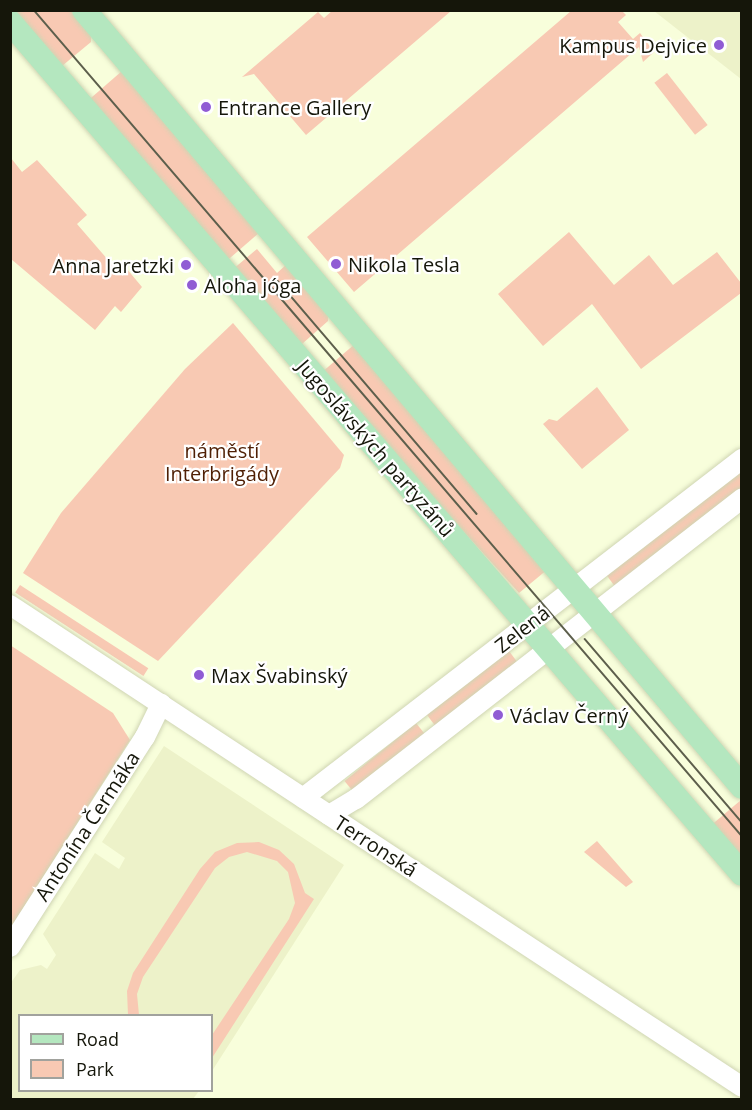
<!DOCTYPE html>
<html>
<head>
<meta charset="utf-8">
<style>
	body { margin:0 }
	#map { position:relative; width:752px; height:1110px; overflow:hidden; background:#f8fedb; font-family:"Open Sans",sans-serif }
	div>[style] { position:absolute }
	.built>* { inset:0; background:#edf2c9 }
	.green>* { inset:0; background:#f8c9b3; transform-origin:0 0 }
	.roads { filter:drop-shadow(0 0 2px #cfd5b3) drop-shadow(0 0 2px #cfd5b3) }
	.minor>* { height:20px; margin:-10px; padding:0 10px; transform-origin:10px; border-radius:10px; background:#fff }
	.major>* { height:24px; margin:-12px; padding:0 12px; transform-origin:12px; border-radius:12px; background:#b4e7bf }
	.tram>* { height:1.5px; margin:-0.75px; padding:0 0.75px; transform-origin:0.75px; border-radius:0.75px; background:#5d5f4c }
	.dots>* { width:16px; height:16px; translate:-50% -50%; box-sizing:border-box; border:3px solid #fff; border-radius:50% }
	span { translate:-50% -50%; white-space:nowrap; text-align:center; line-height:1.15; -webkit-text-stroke:4.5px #fff; paint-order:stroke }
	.poi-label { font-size:20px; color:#15160a }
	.right { translate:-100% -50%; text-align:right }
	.left { translate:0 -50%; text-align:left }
	.street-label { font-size:20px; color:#15160a }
	.park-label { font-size:20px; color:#4f1f04 }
	.frame { position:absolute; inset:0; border:12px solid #15160a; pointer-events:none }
	.legend { position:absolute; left:18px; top:1014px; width:195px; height:78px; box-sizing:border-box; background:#fff; border:2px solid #a1a29d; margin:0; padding:8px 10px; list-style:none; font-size:18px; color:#15160a }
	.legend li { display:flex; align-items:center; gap:12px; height:30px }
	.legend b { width:30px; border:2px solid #a1a29d }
</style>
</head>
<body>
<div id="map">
	<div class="built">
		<div style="clip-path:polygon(654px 11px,741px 11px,741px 80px,741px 79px)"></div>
		<div style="clip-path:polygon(164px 746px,344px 865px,212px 1071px,212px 1016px,20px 1016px,20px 1090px,199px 1091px,193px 1099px,11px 1099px,10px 984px,20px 970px,41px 965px,47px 969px,56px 955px,43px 934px,95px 853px,119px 869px,125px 858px,102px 842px)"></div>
	</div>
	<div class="green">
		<div style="clip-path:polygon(333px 10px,451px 11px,306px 135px,254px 74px,242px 77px,318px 12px,324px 18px)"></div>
		<div style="clip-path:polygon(10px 11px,71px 11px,91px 33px,91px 42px,62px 66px)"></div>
		<div style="clip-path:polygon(571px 11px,622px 11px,626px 15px,618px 22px,633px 39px,640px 33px,654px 52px,643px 62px,639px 47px,354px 292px,307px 237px)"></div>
		<div style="left:122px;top:71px;width:212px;height:45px;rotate:49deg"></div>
		<div style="left:667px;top:73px;width:66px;height:16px;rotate:52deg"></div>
		<div style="clip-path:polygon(11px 158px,22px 172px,37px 160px,87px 215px,77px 224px,115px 268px,121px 262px,142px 287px,121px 312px,115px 306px,95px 330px,11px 259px)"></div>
		<div style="clip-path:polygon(569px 232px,614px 285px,649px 255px,673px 285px,717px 252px,741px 283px,741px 293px,641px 369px,592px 304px,543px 346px,498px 294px)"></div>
		<div style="clip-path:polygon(257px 249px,277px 273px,287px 264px,328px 312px,328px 321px,302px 344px,232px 270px)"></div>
		<div style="clip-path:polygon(233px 323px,344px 455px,340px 468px,158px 661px,23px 573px,61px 513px,185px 369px)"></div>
		<div style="clip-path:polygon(356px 343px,548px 569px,519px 593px,321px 373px)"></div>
		<div style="clip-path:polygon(597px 387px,629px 430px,582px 469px,543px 424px,549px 419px,557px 421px)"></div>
		<div style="clip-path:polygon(741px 465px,741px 492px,616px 588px,605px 573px)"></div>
		<div style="left:20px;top:585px;width:153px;height:9px;rotate:33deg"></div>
		<div style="clip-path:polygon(10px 645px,113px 713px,130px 740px,10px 929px)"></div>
		<div style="left:509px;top:651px;width:15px;height:104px;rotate:53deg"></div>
		<div style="left:416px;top:723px;width:14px;height:92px;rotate:51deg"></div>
		<div style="clip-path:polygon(741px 800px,741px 865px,709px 827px)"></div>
		<div style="clip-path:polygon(597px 841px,633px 882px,626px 887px,584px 852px)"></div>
		<div style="clip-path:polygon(259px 842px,279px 850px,294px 864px,305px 893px,314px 899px,212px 1058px,212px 1035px,289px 919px,295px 903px,288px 872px,277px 861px,247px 852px,229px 857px,215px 868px,143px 977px,137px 994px,139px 1015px,128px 1015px,127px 991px,133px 973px,200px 869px,215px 852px,237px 843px)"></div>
	</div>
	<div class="roads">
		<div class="minor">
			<div style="left:10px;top:605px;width:876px;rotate:33.36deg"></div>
			<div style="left:303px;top:798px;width:555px;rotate:-37.68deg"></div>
			<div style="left:329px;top:815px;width:31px;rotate:-31deg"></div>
			<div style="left:356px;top:799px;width:489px;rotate:-37.9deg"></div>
			<div style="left:10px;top:947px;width:250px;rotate:-57.3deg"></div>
			<div style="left:145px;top:737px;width:37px;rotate:-64deg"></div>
		</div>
		<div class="major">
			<div style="left:84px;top:10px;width:1018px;rotate:49.74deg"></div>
			<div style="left:10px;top:22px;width:1123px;rotate:49.33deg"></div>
		</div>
	</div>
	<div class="tram">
		<div style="left:34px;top:10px;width:1088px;rotate:49.4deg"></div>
		<div style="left:278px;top:281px;width:306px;rotate:49.5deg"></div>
		<div style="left:585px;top:639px;width:241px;rotate:49.4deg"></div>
	</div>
	<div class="dots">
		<div style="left:719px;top:45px;background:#905cd4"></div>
		<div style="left:206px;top:107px;background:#905cd4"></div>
		<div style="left:336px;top:264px;background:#905cd4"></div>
		<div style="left:186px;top:265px;background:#905cd4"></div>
		<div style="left:192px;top:285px;background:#905cd4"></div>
		<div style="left:199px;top:675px;background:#905cd4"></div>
		<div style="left:498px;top:715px;background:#905cd4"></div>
	</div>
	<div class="poi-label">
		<span class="right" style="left:707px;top:45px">Kampus Dejvice</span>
		<span class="left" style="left:218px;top:107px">Entrance Gallery</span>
		<span class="left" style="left:348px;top:264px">Nikola Tesla</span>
		<span class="right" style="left:174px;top:265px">Anna Jaretzki</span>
		<span class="left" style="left:204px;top:285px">Aloha jóga</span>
		<span class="left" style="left:211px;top:675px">Max Švabinský</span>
		<span class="left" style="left:510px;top:715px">Václav Černý</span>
	</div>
	<div class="street-label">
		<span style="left:376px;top:448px;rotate:49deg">Jugoslávských partyzánů</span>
		<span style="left:522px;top:629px;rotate:-38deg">Zelená</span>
		<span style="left:87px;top:826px;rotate:-57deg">Antonína Čermáka</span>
		<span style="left:376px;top:846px;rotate:33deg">Terronská</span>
	</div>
	<div class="park-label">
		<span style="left:222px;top:462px">náměstí<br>Interbrigády</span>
	</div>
	<div class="frame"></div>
	<ul class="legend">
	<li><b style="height:8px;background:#b4e7bf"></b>Road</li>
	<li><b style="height:16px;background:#f8c9b3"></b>Park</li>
	</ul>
</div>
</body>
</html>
